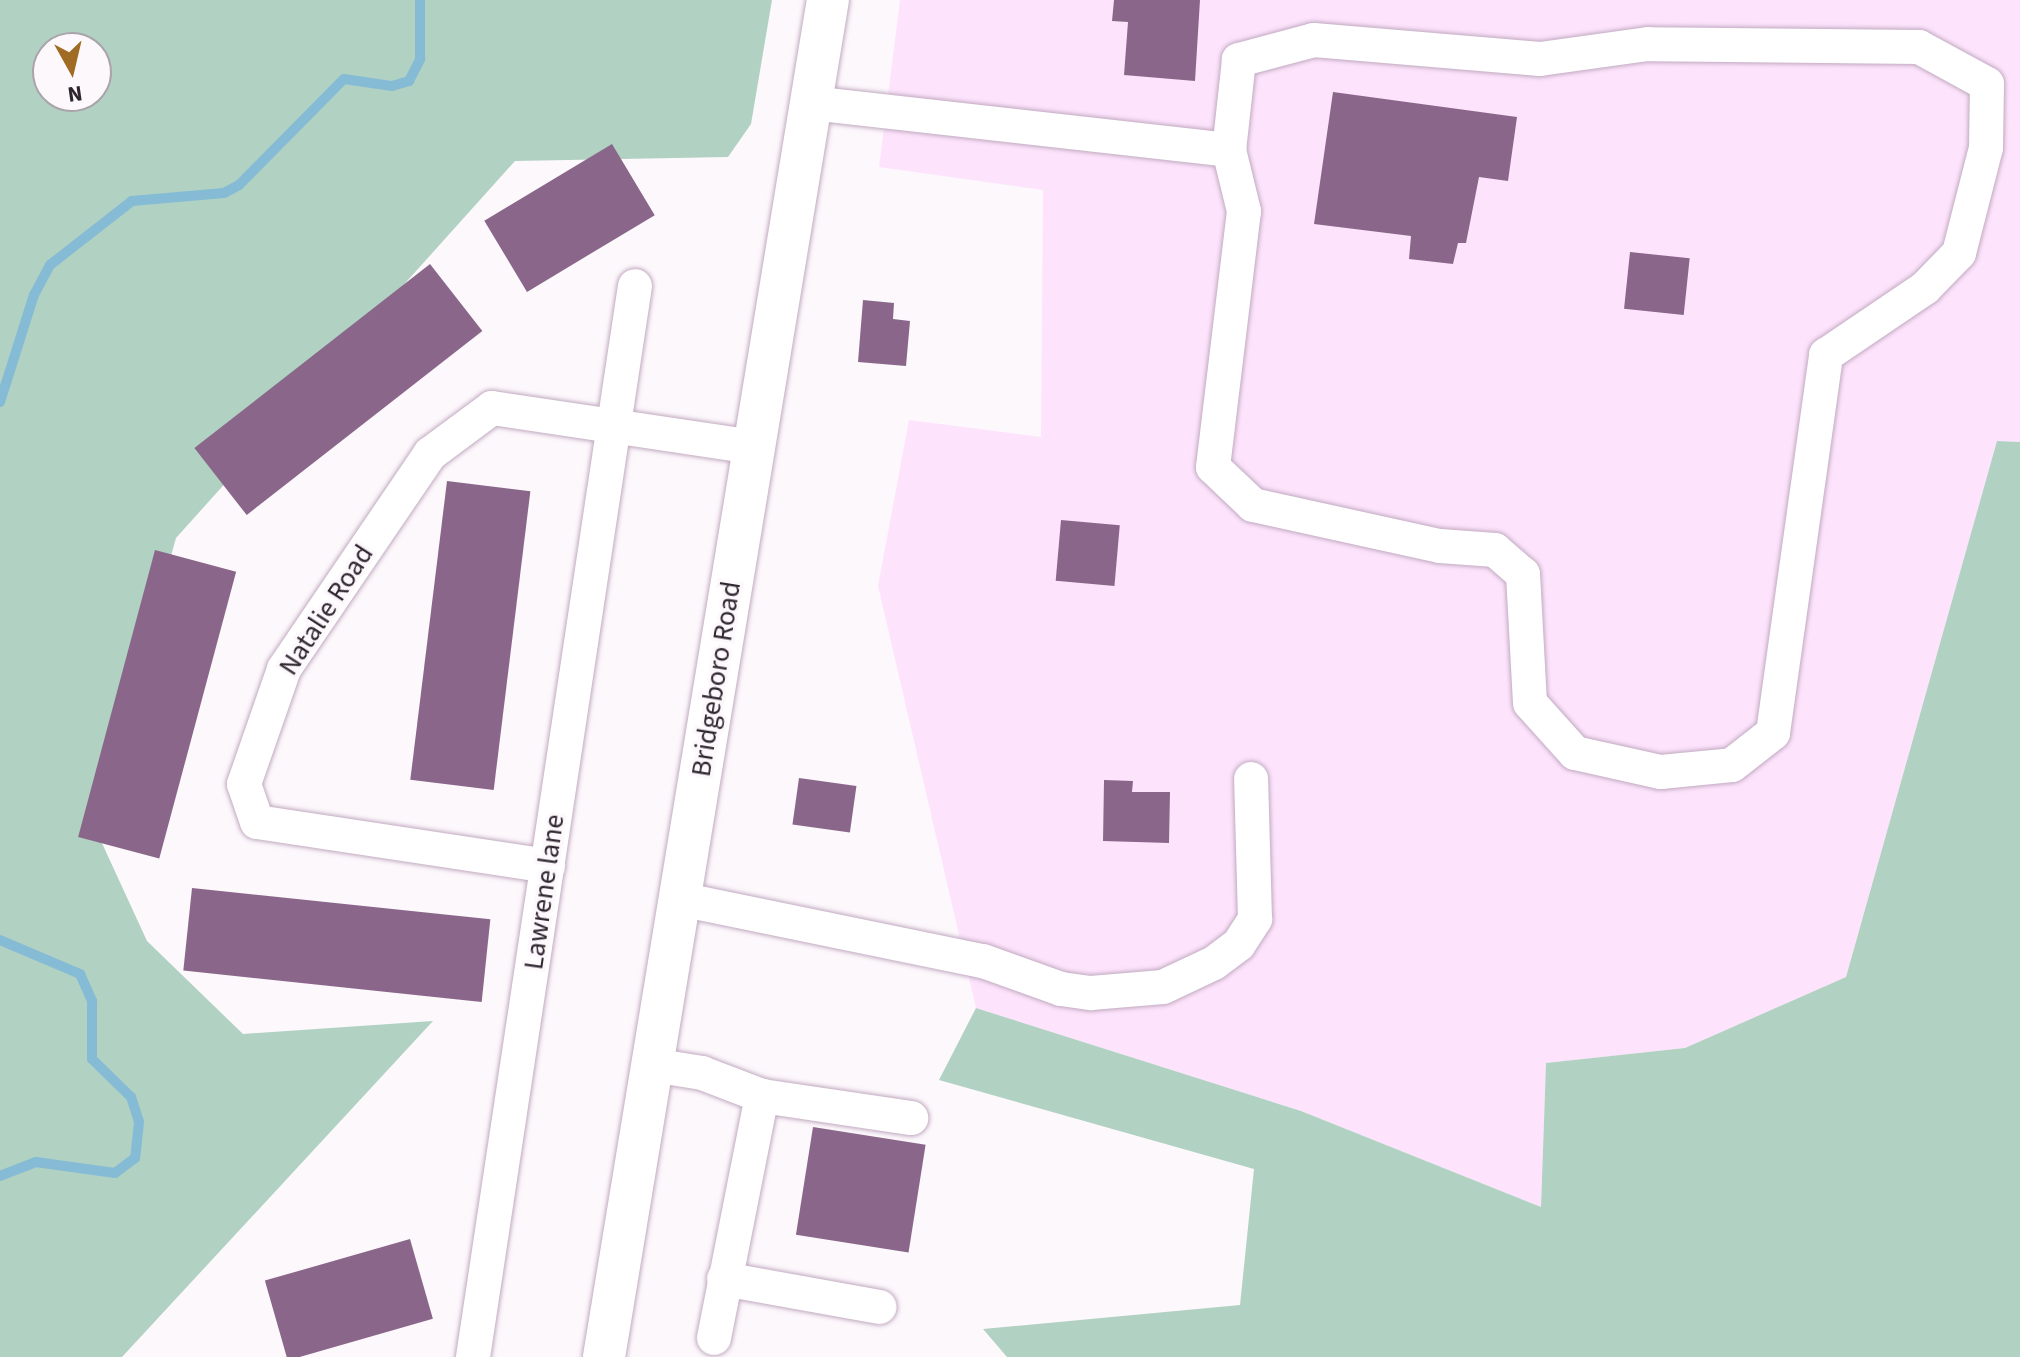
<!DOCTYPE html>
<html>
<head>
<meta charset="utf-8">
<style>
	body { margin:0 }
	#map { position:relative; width:2020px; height:1357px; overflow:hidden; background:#fdf8fc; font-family:"Source Sans 3",sans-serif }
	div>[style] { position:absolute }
	.built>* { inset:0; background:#fde4fc }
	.green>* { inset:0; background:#b1d1c2 }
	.stream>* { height:10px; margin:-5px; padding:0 5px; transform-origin:5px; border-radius:5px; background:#85bbd5 }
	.building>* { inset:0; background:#8a678a; transform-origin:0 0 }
	.roads { filter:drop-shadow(0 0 2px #c1aac1) drop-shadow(0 0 2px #c1aac1) }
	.minor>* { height:34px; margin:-17px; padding:0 17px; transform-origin:17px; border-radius:17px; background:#fff }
	.major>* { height:42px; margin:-21px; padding:0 21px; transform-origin:21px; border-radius:21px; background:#fff }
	span { translate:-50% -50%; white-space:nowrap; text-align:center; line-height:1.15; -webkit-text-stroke:7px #fdf8fc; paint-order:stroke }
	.street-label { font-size:28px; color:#2e252e }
	.north { position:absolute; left:32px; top:32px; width:80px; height:80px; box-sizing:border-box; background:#fdf8fc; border:2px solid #aaa4aa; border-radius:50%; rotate:172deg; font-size:22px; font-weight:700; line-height:32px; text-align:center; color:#2e252e }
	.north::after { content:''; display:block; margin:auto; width:28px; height:36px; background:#a06c24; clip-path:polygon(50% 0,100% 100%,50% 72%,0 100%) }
</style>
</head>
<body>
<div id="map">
	<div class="built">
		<div style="clip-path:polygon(900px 0,2020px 0,2020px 442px,1997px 441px,1846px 977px,1685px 1048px,1546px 1063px,1541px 1207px,1301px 1111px,976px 1008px,878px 586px,909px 420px,1041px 437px,1043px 190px,879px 167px)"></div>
	</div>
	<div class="green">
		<div style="clip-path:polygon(evenodd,0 0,772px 0,751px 124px,728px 157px,515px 161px,176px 538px,95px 828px,147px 941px,243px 1034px,433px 1021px,122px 1357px,0 1357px,0 0,48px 48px,96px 48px,96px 96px,48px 96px,48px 48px)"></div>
		<div style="clip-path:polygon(1997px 441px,2020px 442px,2020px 1357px,1007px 1357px,983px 1329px,1240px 1305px,1254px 1169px,939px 1080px,976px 1008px,1301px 1111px,1541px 1207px,1546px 1063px,1685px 1048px,1846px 977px)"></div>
	</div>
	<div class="stream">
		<div style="left:0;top:402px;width:112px;rotate:-72.4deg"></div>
		<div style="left:34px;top:295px;width:34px;rotate:-62deg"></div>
		<div style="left:50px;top:265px;width:104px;rotate:-38deg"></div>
		<div style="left:132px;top:201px;width:92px;rotate:-5deg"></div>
		<div style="left:224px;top:193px;width:17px;rotate:-28deg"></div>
		<div style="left:239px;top:185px;width:149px;rotate:-45.3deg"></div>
		<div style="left:344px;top:79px;width:49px;rotate:8.3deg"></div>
		<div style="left:392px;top:86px;width:18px;rotate:-16deg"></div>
		<div style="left:409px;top:81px;width:25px;rotate:-63deg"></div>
		<div style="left:420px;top:59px;width:59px;rotate:-90deg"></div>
		<div style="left:0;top:940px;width:87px;rotate:23deg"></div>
		<div style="left:80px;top:974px;width:30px;rotate:66deg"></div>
		<div style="left:92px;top:1001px;width:58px;rotate:90deg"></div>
		<div style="left:92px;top:1059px;width:54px;rotate:44.3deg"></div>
		<div style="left:131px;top:1097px;width:26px;rotate:72deg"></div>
		<div style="left:139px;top:1122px;width:36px;rotate:96deg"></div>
		<div style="left:135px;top:1158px;width:25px;rotate:143deg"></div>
		<div style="left:115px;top:1173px;width:80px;rotate:-172.1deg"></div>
		<div style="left:36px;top:1162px;width:39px;rotate:159deg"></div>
	</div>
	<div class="building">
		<div style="clip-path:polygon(1114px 0,1200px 0,1195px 81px,1124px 75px,1128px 22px,1112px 21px)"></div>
		<div style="clip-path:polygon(1333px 92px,1517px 117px,1508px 181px,1479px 177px,1466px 243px,1458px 243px,1453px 264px,1409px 259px,1411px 236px,1314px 224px)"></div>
		<div style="left:612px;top:144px;width:83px;height:149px;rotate:59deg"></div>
		<div style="left:1630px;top:252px;width:60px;height:57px;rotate:6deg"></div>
		<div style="left:430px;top:264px;width:85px;height:299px;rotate:52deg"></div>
		<div style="clip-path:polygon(863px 300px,894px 303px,893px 319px,910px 321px,906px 366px,858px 362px)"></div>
		<div style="left:447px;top:481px;width:84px;height:301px;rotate:7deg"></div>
		<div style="left:1061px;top:520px;width:59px;height:61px;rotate:5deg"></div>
		<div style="left:155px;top:550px;width:84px;height:297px;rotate:15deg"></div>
		<div style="left:799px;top:778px;width:58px;height:47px;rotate:8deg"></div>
		<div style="clip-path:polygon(1104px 780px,1133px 781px,1132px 792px,1170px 792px,1169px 843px,1103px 841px)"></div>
		<div style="left:192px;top:888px;width:300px;height:83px;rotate:6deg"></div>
		<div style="left:813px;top:1127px;width:114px;height:109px;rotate:9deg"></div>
		<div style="left:410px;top:1239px;width:83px;height:151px;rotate:74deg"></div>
	</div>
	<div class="roads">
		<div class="minor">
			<div style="left:811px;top:103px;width:421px;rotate:6.4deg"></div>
			<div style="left:1229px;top:150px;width:63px;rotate:76.2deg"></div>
			<div style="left:1244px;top:211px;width:258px;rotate:96.9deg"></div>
			<div style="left:1213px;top:467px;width:55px;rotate:43.5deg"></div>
			<div style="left:1253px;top:505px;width:191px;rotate:12.4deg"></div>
			<div style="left:1440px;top:546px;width:55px;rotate:4.2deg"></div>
			<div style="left:1495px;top:550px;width:37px;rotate:41deg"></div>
			<div style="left:1523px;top:574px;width:129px;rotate:86.9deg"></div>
			<div style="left:1530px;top:703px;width:67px;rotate:48deg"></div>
			<div style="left:1575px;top:753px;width:88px;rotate:12.5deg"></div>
			<div style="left:1661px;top:772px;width:71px;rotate:-5.6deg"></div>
			<div style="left:1732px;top:765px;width:52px;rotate:-38deg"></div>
			<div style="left:1773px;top:733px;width:382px;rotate:-82deg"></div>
			<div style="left:1826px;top:355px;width:120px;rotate:-34.1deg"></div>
			<div style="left:1925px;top:288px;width:49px;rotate:-45.8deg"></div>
			<div style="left:1959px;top:253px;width:108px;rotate:-75.6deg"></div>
			<div style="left:1986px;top:148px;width:64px;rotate:-89.1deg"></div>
			<div style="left:1987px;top:84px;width:77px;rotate:-151.4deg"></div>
			<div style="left:1919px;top:47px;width:271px;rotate:-179.4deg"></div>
			<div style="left:1648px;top:44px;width:109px;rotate:172.1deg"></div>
			<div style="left:1540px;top:59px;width:227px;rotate:-175.2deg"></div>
			<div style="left:1314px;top:40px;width:78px;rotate:165.1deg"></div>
			<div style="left:1239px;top:60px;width:91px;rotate:96.3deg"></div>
			<div style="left:548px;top:866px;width:294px;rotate:-171.4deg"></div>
			<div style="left:257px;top:822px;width:40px;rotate:-108.9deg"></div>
			<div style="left:244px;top:784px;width:122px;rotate:-70.8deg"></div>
			<div style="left:284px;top:669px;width:260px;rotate:-55.8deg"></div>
			<div style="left:430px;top:454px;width:77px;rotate:-36.6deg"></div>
			<div style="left:492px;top:408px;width:265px;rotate:8.5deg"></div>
			<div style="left:680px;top:899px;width:309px;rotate:11.6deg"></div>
			<div style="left:983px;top:961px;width:83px;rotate:19.7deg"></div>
			<div style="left:1061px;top:989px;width:30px;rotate:8deg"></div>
			<div style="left:1091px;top:993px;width:72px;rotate:-4.8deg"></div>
			<div style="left:1163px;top:987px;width:56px;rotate:-25.2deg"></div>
			<div style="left:1214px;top:963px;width:31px;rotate:-37deg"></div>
			<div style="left:1239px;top:944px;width:30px;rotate:-57deg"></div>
			<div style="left:1255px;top:919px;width:140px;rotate:-91.6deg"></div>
			<div style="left:652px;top:1065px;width:51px;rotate:9.1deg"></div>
			<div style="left:702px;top:1073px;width:64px;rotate:21deg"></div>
			<div style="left:762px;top:1096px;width:151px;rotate:8.4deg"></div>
			<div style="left:724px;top:1279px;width:158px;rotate:10.2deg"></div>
			<div style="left:714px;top:1338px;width:247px;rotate:-78.8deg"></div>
			<div style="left:473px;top:1357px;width:1083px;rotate:-81.4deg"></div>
		</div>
		<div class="major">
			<div style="left:604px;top:1357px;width:1375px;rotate:-80.63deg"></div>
		</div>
	</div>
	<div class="street-label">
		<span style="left:326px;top:610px;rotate:-57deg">Natalie Road</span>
		<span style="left:716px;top:679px;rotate:-81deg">Bridgeboro Road</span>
		<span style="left:544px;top:892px;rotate:-82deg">Lawrene lane</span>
	</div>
	<div class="north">N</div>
</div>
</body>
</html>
